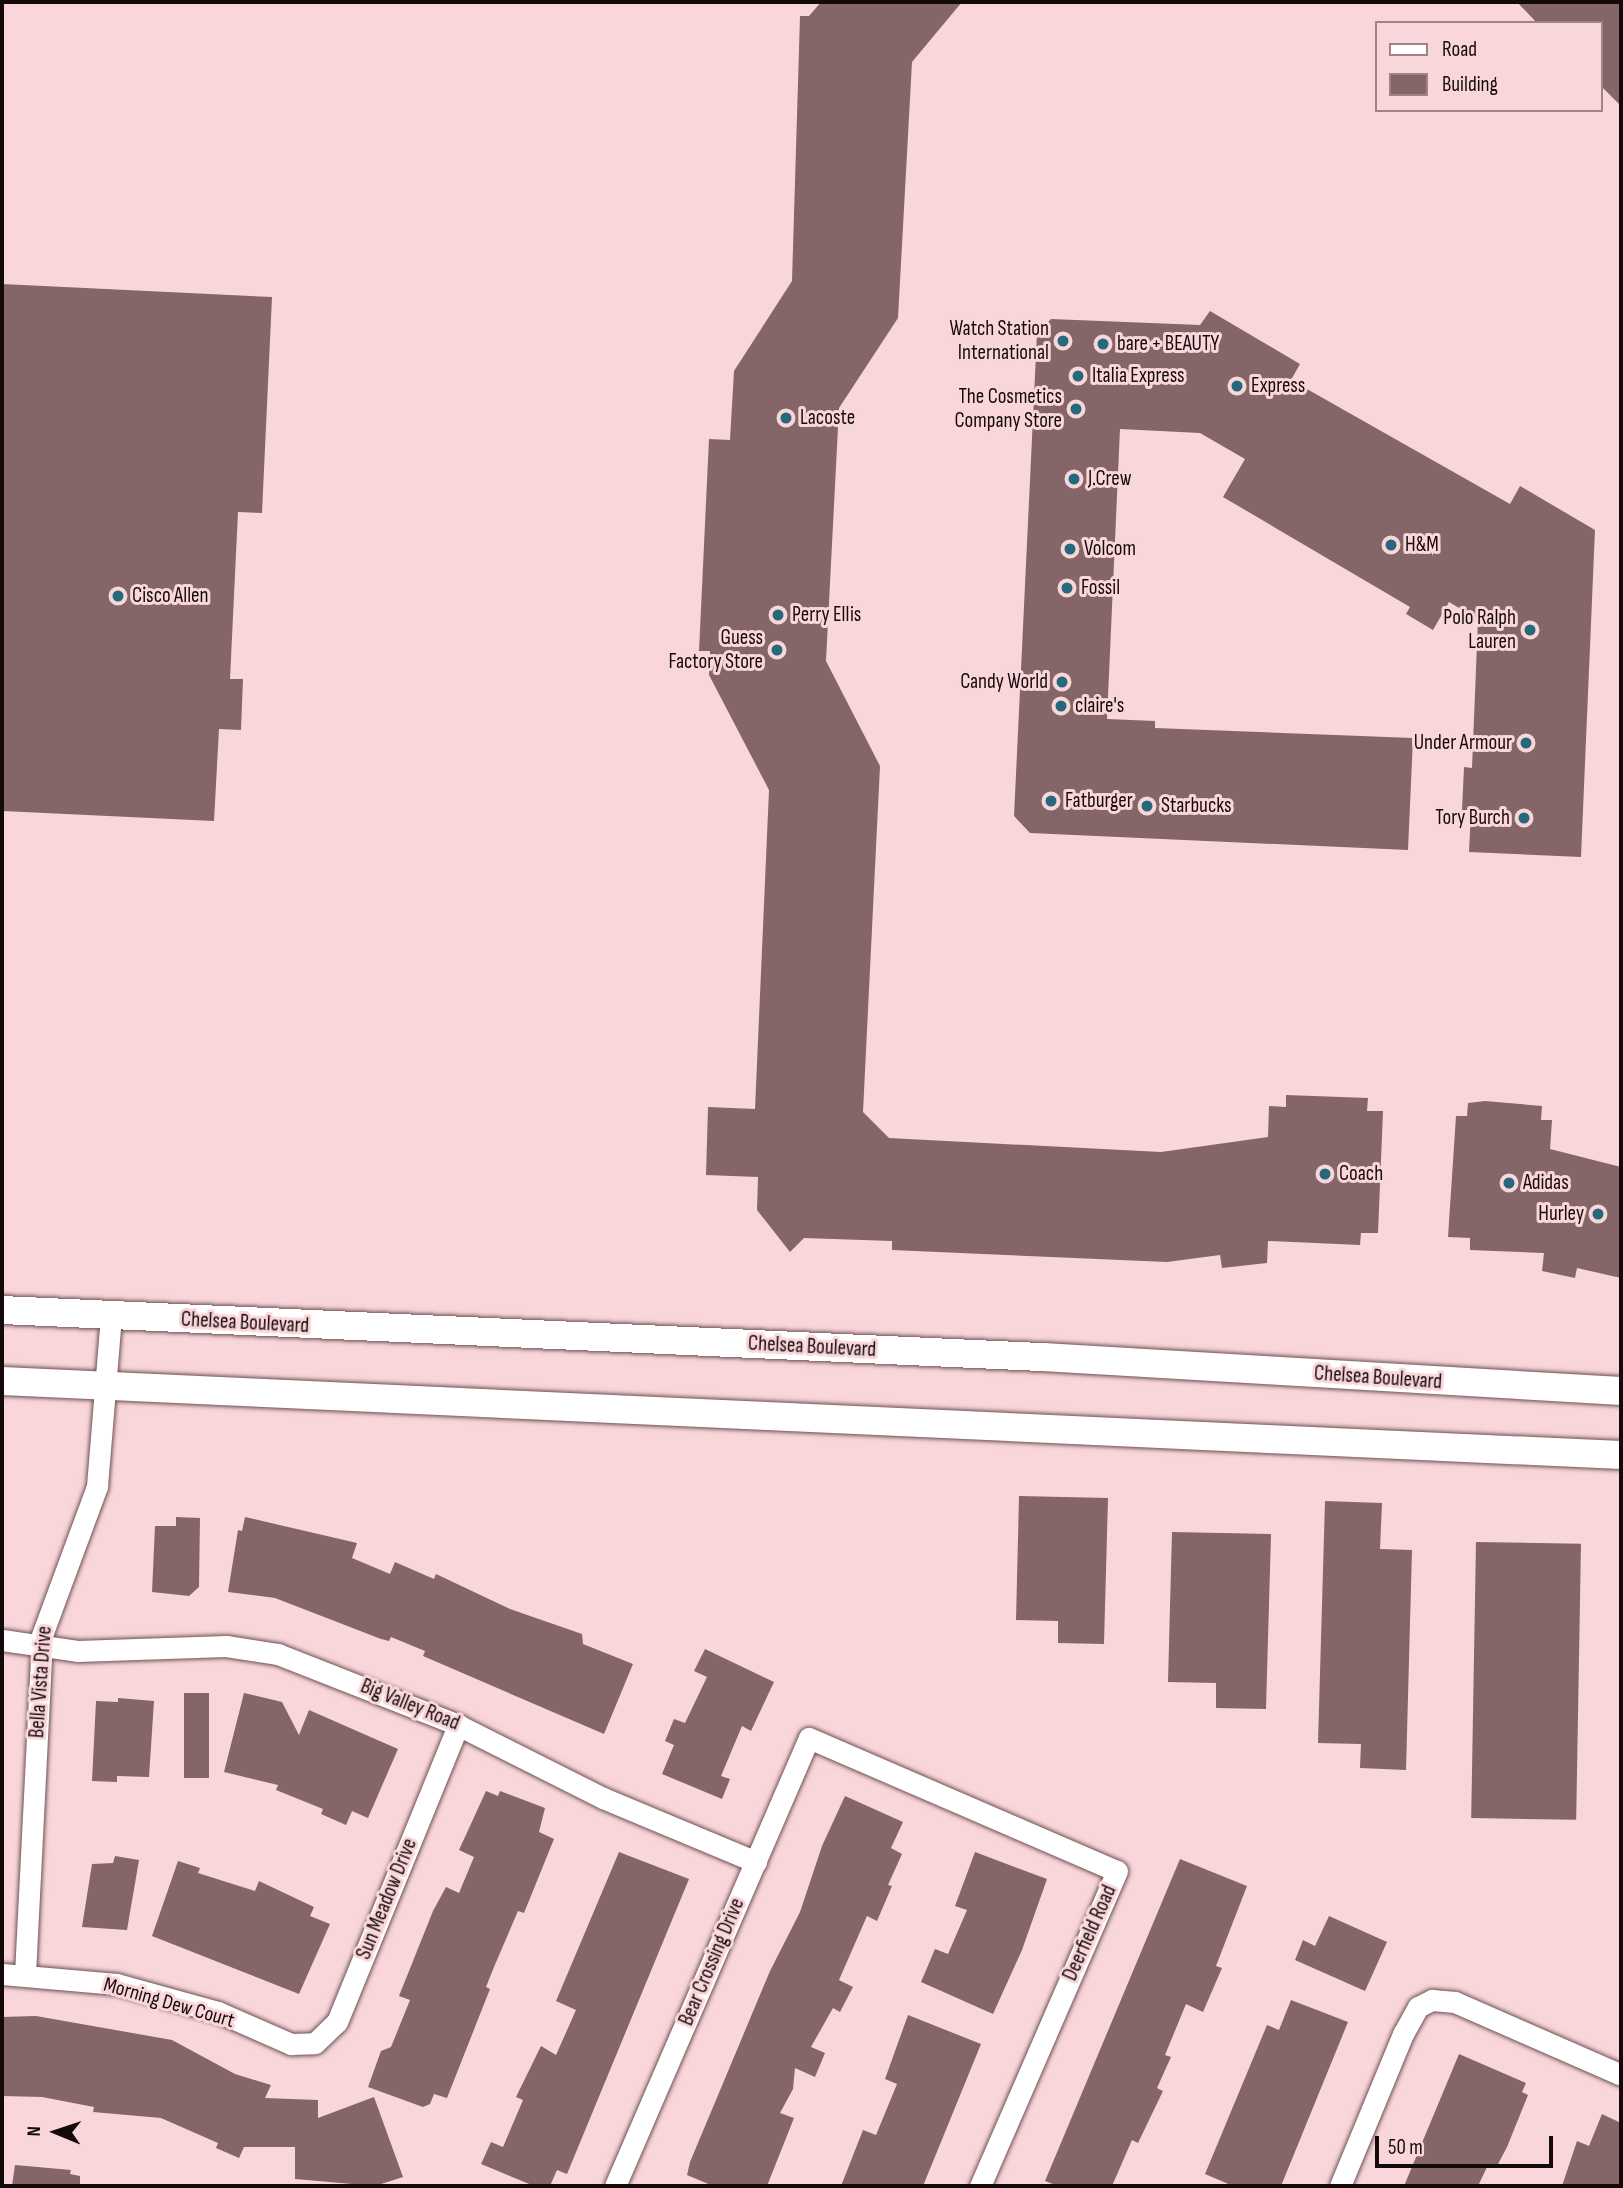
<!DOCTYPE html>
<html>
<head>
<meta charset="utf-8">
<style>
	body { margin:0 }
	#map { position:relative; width:1623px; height:2188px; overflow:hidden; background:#f9d6d9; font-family:"Sofia Sans Condensed",sans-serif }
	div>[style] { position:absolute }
	.building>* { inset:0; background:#846668; transform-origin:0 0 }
	.roads { filter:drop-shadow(0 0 2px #6e5153) drop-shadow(0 0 2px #6e5153) }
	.minor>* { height:21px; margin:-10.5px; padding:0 10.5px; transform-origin:10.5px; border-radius:10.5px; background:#fff }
	.secondary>* { height:28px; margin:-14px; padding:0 14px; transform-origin:14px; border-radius:14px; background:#fff }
	.dots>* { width:19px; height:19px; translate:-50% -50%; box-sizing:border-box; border:4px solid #f9d6d9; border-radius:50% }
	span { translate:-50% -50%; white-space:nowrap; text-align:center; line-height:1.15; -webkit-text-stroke:6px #f9d6d9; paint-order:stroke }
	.poi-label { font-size:21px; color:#150a0b }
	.right { translate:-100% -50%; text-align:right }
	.left { translate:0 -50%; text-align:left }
	.street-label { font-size:21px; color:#150a0b }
	.frame { position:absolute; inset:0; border:4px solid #150a0b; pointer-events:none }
	.legend { position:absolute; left:1375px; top:21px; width:228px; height:91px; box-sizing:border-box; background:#f9d6d9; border:2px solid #9e8487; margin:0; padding:9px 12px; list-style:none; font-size:21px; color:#150a0b }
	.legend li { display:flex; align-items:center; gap:14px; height:35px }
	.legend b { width:35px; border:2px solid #9e8487 }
	.north { position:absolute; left:21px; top:2097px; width:70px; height:70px; -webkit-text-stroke:5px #f9d6d9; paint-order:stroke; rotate:272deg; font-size:19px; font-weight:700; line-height:28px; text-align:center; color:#150a0b }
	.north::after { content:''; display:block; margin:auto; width:24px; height:32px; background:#150a0b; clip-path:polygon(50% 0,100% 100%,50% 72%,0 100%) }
	.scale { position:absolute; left:1375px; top:2136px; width:178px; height:32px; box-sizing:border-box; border:4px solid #150a0b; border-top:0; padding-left:9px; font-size:21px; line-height:24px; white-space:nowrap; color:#150a0b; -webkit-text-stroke:5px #f9d6d9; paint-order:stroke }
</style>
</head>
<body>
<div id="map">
	<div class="building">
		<div style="clip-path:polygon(821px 2px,962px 2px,912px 62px,898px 318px,839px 408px,826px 661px,880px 766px,863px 1112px,889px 1138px,1161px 1152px,1268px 1137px,1269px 1106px,1286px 1107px,1286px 1095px,1368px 1098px,1367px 1111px,1383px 1111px,1378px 1233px,1361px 1233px,1360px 1245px,1268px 1241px,1267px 1263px,1222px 1268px,1220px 1255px,1167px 1262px,892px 1250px,892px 1241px,804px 1238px,790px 1252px,757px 1210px,758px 1177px,706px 1175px,708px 1107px,755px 1109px,769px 790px,709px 675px,710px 651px,699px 651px,709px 439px,730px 440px,734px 371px,792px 281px,800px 16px,809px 16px)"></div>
		<div style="clip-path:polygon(1517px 2px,1621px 2px,1621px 106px,1600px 85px,1600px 23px,1537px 23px)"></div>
		<div style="clip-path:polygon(2px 284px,272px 297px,262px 513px,238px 512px,230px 679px,243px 679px,241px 730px,219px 729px,214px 821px,2px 811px)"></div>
		<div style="clip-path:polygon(1210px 311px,1300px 364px,1291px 380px,1510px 504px,1520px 486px,1595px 530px,1581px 857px,1469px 852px,1471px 810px,1462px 810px,1464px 767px,1472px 768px,1478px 619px,1449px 602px,1433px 630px,1406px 614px,1410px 607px,1223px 497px,1245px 459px,1200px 433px,1120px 429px,1107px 719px,1155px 721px,1155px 728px,1413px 738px,1408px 850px,1030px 833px,1014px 816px,1037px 333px,1051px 319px,1200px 325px)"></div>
		<div style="clip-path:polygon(1485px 1101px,1542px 1106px,1541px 1120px,1552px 1120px,1550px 1149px,1621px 1167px,1621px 1278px,1577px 1268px,1575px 1278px,1542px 1271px,1544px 1253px,1470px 1250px,1470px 1238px,1448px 1237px,1456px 1116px,1467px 1116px,1468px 1103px)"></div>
		<div style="clip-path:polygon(1019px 1496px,1108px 1498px,1104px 1644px,1058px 1643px,1058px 1621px,1016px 1620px)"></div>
		<div style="clip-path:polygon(1325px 1501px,1382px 1503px,1380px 1549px,1412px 1550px,1406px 1770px,1360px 1768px,1361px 1744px,1318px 1743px)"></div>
		<div style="clip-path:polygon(176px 1517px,200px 1518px,199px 1587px,189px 1596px,152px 1592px,155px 1526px,176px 1526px)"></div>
		<div style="clip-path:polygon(245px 1517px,357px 1543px,352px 1558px,390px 1574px,395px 1562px,434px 1579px,436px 1574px,510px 1609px,582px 1634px,583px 1644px,633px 1664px,604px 1734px,423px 1656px,425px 1651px,391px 1637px,389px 1641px,381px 1639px,275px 1598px,228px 1592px,238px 1530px,242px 1531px)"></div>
		<div style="clip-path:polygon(1172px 1532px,1271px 1534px,1266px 1709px,1216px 1708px,1216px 1683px,1168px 1682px)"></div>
		<div style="left:1476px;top:1542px;width:105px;height:276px;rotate:1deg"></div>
		<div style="clip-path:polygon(705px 1649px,774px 1682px,751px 1731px,742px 1726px,721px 1776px,730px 1779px,722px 1799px,662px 1774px,674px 1745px,665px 1741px,674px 1719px,685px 1723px,707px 1677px,694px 1671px)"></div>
		<div style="left:184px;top:1693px;width:25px;height:85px"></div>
		<div style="clip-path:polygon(244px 1693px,282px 1702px,299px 1735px,309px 1710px,398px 1749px,368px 1818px,352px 1811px,346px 1825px,321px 1814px,323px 1809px,276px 1790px,278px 1785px,224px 1772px)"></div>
		<div style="clip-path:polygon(118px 1698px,154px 1701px,149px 1777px,117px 1776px,117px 1782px,92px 1781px,96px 1701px,118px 1702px)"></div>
		<div style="clip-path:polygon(486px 1791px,498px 1796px,500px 1791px,545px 1808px,539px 1832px,554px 1839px,524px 1913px,518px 1911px,494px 1967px,486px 1987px,490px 1989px,447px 2098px,434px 2094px,430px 2104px,423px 2107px,368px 2087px,381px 2051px,391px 2047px,410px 2000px,399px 1996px,433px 1911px,446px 1887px,459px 1893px,474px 1857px,459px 1850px)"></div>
		<div style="clip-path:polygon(845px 1796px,903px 1822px,891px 1848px,902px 1854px,888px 1885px,892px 1886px,877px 1921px,867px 1916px,839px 1980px,853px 1987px,840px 2012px,833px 2008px,811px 2047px,825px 2053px,815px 2077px,795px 2068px,793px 2089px,780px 2113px,794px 2118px,767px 2186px,713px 2186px,687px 2175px,690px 2162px,770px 1971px,800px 1912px,822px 1846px)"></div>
		<div style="clip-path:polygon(619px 1852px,689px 1879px,567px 2174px,557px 2170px,550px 2186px,534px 2186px,481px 2164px,491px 2142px,503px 2147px,523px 2100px,516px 2097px,541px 2046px,556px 2055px,576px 2010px,556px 2001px)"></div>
		<div style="clip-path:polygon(975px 1852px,1047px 1879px,1022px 1950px,993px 2014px,921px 1982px,935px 1949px,948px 1954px,967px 1910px,955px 1906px)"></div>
		<div style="clip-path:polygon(115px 1856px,139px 1860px,127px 1930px,82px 1927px,92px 1864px,113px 1863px)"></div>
		<div style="clip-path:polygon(1180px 1859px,1247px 1886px,1216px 1966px,1222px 1968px,1203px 2012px,1186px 2004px,1165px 2055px,1171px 2057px,1157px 2088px,1163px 2091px,1138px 2143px,1132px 2140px,1112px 2186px,1058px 2186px,1045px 2181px)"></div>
		<div style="clip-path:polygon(178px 1861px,200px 1868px,198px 1873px,255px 1891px,259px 1881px,314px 1907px,310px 1916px,330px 1924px,299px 1994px,152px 1936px)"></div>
		<div style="clip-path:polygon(1329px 1916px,1387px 1942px,1365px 1991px,1295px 1960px,1303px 1940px,1315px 1946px)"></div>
		<div style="clip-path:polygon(1291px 2000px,1348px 2022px,1281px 2186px,1233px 2186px,1205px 2174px,1267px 2025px,1279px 2030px)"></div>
		<div style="clip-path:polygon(908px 2015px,981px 2044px,923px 2186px,841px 2186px,863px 2130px,876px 2135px,897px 2084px,885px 2079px)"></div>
		<div style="clip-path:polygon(36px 2016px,172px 2040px,235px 2074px,271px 2085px,265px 2098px,318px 2100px,318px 2118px,374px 2097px,403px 2177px,375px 2186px,295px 2179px,295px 2147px,244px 2147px,239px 2158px,216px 2148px,218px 2143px,161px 2118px,93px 2112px,94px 2107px,42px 2097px,2px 2096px,2px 2017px)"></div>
		<div style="clip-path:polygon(1459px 2054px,1526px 2083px,1522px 2092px,1528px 2095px,1507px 2147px,1496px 2168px,1488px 2165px,1478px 2186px,1404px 2186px)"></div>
		<div style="clip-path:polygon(1602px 2114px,1621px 2123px,1621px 2186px,1562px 2186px,1577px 2141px,1589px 2146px)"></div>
		<div style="clip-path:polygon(15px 2165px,71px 2170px,70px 2174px,80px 2176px,80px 2186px,12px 2186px)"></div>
	</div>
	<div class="roads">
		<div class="minor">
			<div style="left:2px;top:1640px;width:76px;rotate:8.3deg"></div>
			<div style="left:77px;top:1651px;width:149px;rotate:-1.9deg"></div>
			<div style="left:226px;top:1646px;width:53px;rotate:8.7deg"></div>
			<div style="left:278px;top:1654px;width:193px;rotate:21.5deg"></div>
			<div style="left:458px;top:1725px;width:162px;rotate:26.7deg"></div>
			<div style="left:603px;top:1798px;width:166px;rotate:22.7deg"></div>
			<div style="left:2px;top:1974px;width:115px;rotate:5deg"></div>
			<div style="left:117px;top:1984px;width:105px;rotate:15.5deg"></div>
			<div style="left:218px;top:2012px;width:80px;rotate:23.7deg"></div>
			<div style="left:291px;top:2044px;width:24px;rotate:-2deg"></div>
			<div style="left:315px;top:2043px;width:30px;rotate:-44deg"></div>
			<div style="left:337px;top:2022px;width:321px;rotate:-67.8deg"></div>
			<div style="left:25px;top:1974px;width:339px;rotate:-87.1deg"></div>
			<div style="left:42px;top:1635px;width:159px;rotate:-69.7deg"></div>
			<div style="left:97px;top:1486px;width:171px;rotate:-85.3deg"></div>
			<div style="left:615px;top:2186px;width:488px;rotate:-66.6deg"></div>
			<div style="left:809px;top:1738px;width:335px;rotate:23.4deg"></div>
			<div style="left:1117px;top:1871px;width:344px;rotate:113.5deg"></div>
			<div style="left:1340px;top:2186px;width:165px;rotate:-67.5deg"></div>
			<div style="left:1403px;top:2034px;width:31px;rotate:-61deg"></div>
			<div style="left:1418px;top:2007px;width:16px;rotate:-27deg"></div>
			<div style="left:1432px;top:2000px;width:23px;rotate:5deg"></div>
			<div style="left:1455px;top:2002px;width:181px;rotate:23.7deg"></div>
		</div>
		<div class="secondary">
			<div style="left:2px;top:1310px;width:1042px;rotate:2.59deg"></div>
			<div style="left:1043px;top:1357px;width:579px;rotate:3.37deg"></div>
			<div style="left:2px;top:1381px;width:1621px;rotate:2.62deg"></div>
		</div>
	</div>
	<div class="dots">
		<div style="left:1063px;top:341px;background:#26697b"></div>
		<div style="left:1103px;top:344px;background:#26697b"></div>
		<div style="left:1078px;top:376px;background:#26697b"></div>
		<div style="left:1237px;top:386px;background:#26697b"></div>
		<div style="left:1076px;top:409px;background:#26697b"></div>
		<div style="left:786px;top:418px;background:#26697b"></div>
		<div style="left:1074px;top:479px;background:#26697b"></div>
		<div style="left:1391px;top:545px;background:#26697b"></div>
		<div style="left:1070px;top:549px;background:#26697b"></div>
		<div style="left:1067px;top:588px;background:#26697b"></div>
		<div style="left:118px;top:596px;background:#26697b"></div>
		<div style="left:778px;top:615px;background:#26697b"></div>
		<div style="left:1530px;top:630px;background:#26697b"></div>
		<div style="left:777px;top:650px;background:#26697b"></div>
		<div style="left:1062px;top:682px;background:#26697b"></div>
		<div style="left:1061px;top:706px;background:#26697b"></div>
		<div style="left:1526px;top:743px;background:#26697b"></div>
		<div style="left:1051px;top:801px;background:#26697b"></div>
		<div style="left:1147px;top:806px;background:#26697b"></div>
		<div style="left:1524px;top:818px;background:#26697b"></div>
		<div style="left:1325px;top:1174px;background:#26697b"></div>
		<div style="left:1509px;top:1183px;background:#26697b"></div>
		<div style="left:1598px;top:1214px;background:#26697b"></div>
	</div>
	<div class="poi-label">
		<span class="right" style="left:1049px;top:341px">Watch Station<br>International</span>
		<span class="left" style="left:1117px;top:344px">bare + BEAUTY</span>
		<span class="left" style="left:1092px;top:376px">Italia Express</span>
		<span class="left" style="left:1251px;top:386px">Express</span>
		<span class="right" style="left:1062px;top:409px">The Cosmetics<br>Company Store</span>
		<span class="left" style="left:800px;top:418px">Lacoste</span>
		<span class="left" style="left:1088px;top:479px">J.Crew</span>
		<span class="left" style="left:1405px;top:545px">H&amp;M</span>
		<span class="left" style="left:1084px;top:549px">Volcom</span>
		<span class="left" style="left:1081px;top:588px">Fossil</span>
		<span class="left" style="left:132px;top:596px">Cisco Allen</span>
		<span class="left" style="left:792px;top:615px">Perry Ellis</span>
		<span class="right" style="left:1516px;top:630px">Polo Ralph<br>Lauren</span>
		<span class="right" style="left:763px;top:650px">Guess<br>Factory Store</span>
		<span class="right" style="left:1048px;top:682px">Candy World</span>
		<span class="left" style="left:1075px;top:706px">claire's</span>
		<span class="right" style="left:1512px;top:743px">Under Armour</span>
		<span class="left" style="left:1065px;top:801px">Fatburger</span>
		<span class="left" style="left:1161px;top:806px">Starbucks</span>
		<span class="right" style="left:1510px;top:818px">Tory Burch</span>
		<span class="left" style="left:1339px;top:1174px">Coach</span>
		<span class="left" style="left:1523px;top:1183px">Adidas</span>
		<span class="right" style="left:1584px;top:1214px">Hurley</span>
	</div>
	<div class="street-label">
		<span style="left:245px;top:1323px;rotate:3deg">Chelsea Boulevard</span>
		<span style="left:812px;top:1347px;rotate:3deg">Chelsea Boulevard</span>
		<span style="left:1378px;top:1378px;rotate:4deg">Chelsea Boulevard</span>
		<span style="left:41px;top:1682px;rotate:-86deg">Bella Vista Drive</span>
		<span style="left:410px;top:1705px;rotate:22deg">Big Valley Road</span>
		<span style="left:387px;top:1899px;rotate:-68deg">Sun Meadow Drive</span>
		<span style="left:1090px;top:1933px;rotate:-66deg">Deerfield Road</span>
		<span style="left:712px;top:1962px;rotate:-67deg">Bear Crossing Drive</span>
		<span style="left:169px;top:2003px;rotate:16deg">Morning Dew Court</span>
	</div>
	<div class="frame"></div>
	<ul class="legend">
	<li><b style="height:9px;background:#fff"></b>Road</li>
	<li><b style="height:19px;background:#846668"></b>Building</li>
	</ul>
	<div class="north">N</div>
	<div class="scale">50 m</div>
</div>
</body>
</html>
